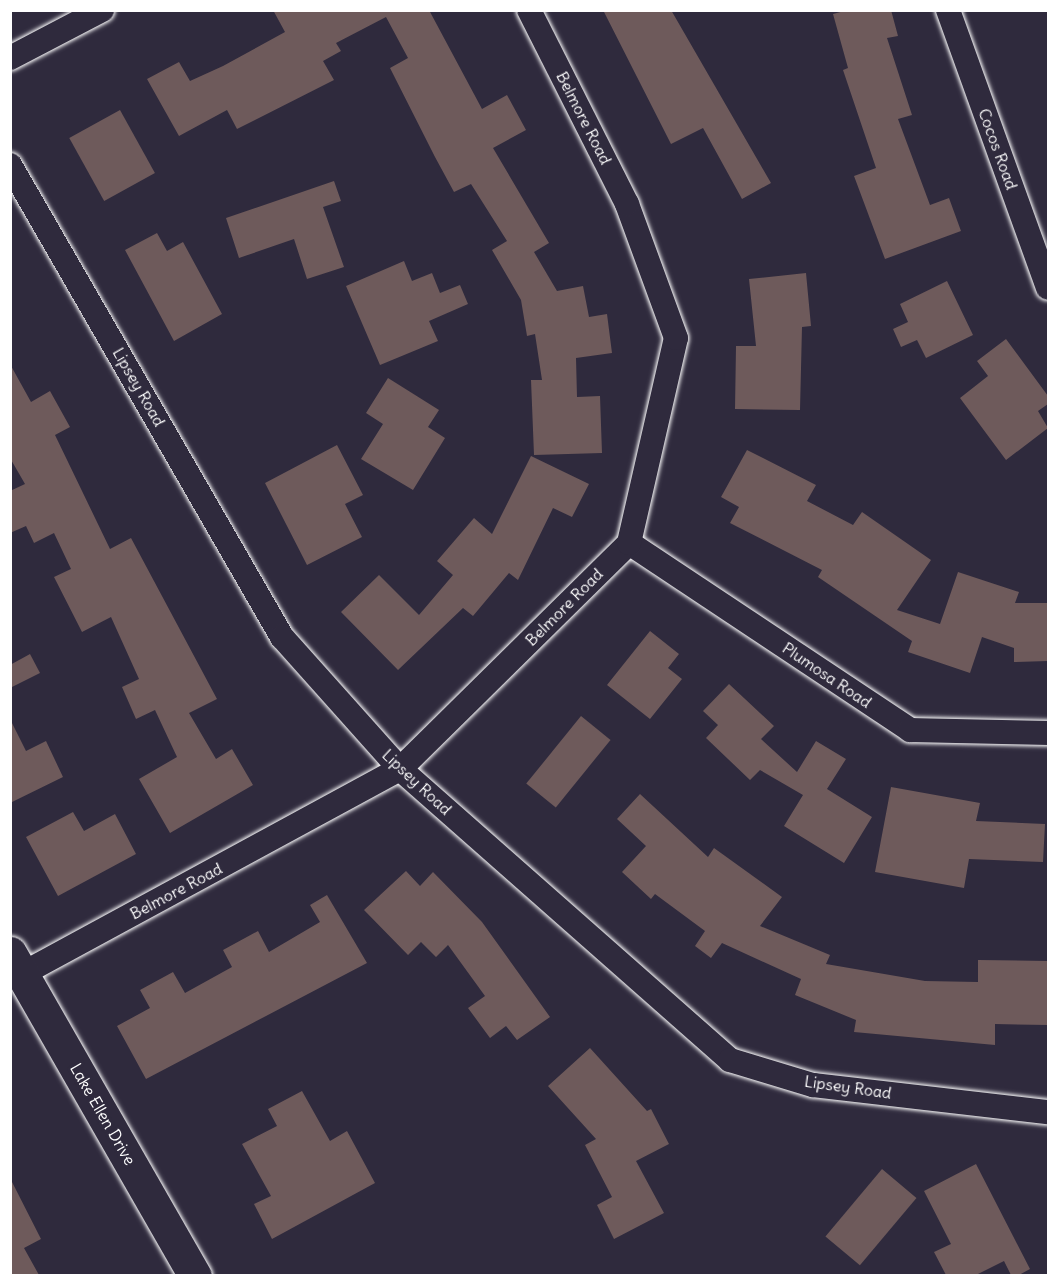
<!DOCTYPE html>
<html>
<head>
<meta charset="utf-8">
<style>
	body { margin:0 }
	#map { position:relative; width:1059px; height:1286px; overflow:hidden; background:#2f2a3d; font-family:Delius,sans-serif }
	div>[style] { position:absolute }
	.building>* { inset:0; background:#6e5a5b; transform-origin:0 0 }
	.roads { filter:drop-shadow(0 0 2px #fff) drop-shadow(0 0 2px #fff) }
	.street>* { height:24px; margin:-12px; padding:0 12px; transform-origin:12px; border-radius:12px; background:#2f2a3d }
	.secondary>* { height:33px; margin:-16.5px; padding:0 16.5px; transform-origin:16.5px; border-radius:16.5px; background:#2f2a3d }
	span { translate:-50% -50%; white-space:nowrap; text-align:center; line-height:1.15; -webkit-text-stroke:6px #2f2a3d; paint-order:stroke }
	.street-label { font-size:16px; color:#fff }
	.frame { position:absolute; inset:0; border:12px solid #fff; pointer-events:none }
</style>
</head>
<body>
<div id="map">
	<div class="building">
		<div style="clip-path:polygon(273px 10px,429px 10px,482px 109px,507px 95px,526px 130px,493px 148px,549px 243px,534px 252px,557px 291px,583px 286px,589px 317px,607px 314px,612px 353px,576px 358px,577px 397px,600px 396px,602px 453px,534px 455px,531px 380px,542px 380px,535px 334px,527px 336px,521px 300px,492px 250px,507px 241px,471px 184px,454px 192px,435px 157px,390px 68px,408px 58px,386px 17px,336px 43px,341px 51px,323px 61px,334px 80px,237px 129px,227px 110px,179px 136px,147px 79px,179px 62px,190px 81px,223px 66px,285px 32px)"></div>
		<div style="clip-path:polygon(603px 10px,671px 10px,771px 183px,742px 199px,703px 128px,671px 144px)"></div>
		<div style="clip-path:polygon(848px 10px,891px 10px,898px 36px,887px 38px,912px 115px,898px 119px,930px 205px,949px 198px,961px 231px,885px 259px,854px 176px,876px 168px,843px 70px,848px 68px,833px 14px)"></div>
		<div style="left:120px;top:110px;width:72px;height:58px;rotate:61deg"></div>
		<div style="clip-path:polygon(334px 181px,341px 201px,323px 207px,344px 267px,307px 279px,294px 239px,239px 258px,226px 218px)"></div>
		<div style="clip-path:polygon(157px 233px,167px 251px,183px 242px,222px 314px,174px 341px,125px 250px)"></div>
		<div style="clip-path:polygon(404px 261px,412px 281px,432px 273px,440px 293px,460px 285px,468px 304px,429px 321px,438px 341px,380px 365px,346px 286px)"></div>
		<div style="clip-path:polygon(806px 273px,811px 326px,802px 327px,800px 410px,735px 409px,736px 346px,756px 346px,749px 279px)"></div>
		<div style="clip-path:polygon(947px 281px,973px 335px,926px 358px,917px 340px,901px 347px,893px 329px,908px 322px,900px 304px)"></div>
		<div style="clip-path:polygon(1006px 339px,1048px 396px,1048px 404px,1038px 411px,1048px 428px,1006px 460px,960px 398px,988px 376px,977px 361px)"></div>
		<div style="clip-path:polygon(10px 364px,31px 402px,50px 391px,70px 427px,55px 435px,110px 549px,131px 538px,217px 699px,189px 713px,216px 759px,232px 749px,253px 785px,170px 833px,139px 779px,177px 757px,155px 710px,136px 719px,122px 687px,139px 679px,111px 617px,82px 632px,54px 577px,71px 569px,54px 533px,34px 543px,26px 526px,10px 533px,10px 491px,25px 484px,10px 458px)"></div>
		<div style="clip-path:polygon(388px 378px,439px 410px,428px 427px,445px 438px,413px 490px,361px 459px,383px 424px,366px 413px)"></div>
		<div style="clip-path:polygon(337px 445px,363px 495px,345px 504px,362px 537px,307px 565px,265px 483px)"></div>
		<div style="clip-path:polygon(747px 450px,816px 485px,807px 501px,853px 525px,862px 512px,931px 560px,897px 610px,940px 624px,958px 572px,1019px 592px,1015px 603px,1048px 603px,1048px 661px,1014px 662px,1014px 648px,982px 637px,970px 673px,908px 652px,912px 641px,818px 577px,822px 570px,730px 523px,739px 507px,721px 497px)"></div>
		<div style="clip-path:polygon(531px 456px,589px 484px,572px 517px,553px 508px,518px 580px,509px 573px,473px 616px,463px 608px,398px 670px,341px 612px,379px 575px,419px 615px,453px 575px,437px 561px,474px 518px,492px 534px)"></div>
		<div style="clip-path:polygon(650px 631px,679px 654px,668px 668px,682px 679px,650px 719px,607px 685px)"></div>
		<div style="clip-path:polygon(30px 654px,40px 673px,10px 688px,10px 665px)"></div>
		<div style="clip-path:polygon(729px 684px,774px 726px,761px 739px,797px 772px,816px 741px,846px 759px,827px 789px,872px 817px,844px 863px,784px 826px,803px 795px,760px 770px,750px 780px,706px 738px,718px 725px,703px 711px)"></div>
		<div style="left:581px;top:716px;width:38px;height:87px;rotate:39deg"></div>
		<div style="clip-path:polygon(10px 719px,26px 751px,46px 741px,63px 777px,10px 803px)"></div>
		<div style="clip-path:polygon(891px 787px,980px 803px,976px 821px,1045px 824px,1043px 862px,969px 859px,964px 888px,875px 872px)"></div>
		<div style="clip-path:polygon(640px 794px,708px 857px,714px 848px,782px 897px,760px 926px,830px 955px,826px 964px,925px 981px,978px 982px,978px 960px,1048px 961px,1048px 1025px,995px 1024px,995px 1045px,854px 1032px,856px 1020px,795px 995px,801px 979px,722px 943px,711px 958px,695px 946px,705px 931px,655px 894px,651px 899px,622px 872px,646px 846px,617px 819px)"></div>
		<div style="clip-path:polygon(73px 812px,84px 831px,115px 814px,136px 854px,58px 896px,26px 837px)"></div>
		<div style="clip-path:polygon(406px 871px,420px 886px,433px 872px,482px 922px,550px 1017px,517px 1040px,506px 1026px,490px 1038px,468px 1008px,485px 996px,448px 945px,436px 957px,421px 942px,408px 955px,364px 910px)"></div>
		<div style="clip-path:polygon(327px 895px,367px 963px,146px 1079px,117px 1026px,150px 1008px,140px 990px,173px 972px,185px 993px,232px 967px,223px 950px,258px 931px,269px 952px,320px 922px,310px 905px)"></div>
		<div style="clip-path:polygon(590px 1048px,647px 1111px,651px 1109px,669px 1144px,636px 1161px,664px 1213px,614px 1239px,597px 1205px,612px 1197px,585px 1145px,596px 1139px,548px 1086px)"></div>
		<div style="clip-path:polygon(302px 1091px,330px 1141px,347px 1131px,375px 1183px,272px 1239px,254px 1204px,271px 1196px,242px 1144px,277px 1126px,268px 1109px)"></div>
		<div style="clip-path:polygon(976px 1164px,1030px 1269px,1019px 1275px,1011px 1275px,1004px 1261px,976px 1275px,946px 1275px,934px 1252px,951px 1244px,924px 1191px)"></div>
		<div style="left:882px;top:1169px;width:45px;height:88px;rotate:40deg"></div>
		<div style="clip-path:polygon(10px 1178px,41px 1239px,24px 1248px,39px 1275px,10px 1275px)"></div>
	</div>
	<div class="roads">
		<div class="street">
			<div style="left:948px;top:10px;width:295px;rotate:70.2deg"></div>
			<div style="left:10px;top:58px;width:104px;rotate:-27.6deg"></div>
			<div style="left:10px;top:165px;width:545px;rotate:60.05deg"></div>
			<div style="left:282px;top:637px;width:177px;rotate:48.2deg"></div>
			<div style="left:400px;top:769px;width:440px;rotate:41.4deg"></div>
			<div style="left:730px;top:1060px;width:87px;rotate:16.8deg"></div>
			<div style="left:813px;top:1085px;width:237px;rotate:6.6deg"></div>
			<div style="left:629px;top:543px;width:338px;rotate:33.6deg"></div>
			<div style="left:910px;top:730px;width:138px;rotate:1.2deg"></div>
			<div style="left:22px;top:974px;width:430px;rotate:-28.5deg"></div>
			<div style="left:400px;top:769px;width:322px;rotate:-44.6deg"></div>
			<div style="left:629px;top:543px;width:210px;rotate:-77.1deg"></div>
			<div style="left:676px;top:338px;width:143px;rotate:-110.1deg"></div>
			<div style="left:627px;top:204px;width:217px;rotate:-116.8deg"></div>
		</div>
		<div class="secondary">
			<div style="left:10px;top:953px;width:372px;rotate:60.2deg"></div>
		</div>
	</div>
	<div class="street-label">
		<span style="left:584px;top:118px;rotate:63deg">Belmore Road</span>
		<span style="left:998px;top:149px;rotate:70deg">Cocos Road</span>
		<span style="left:139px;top:387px;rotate:60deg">Lipsey Road</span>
		<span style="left:564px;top:607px;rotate:-45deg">Belmore Road</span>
		<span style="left:827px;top:675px;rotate:34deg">Plumosa Road</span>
		<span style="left:417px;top:782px;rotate:43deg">Lipsey Road</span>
		<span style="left:176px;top:891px;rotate:-28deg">Belmore Road</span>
		<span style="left:848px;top:1087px;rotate:8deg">Lipsey Road</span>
		<span style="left:103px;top:1114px;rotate:60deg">Lake Ellen Drive</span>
	</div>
	<div class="frame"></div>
</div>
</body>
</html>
